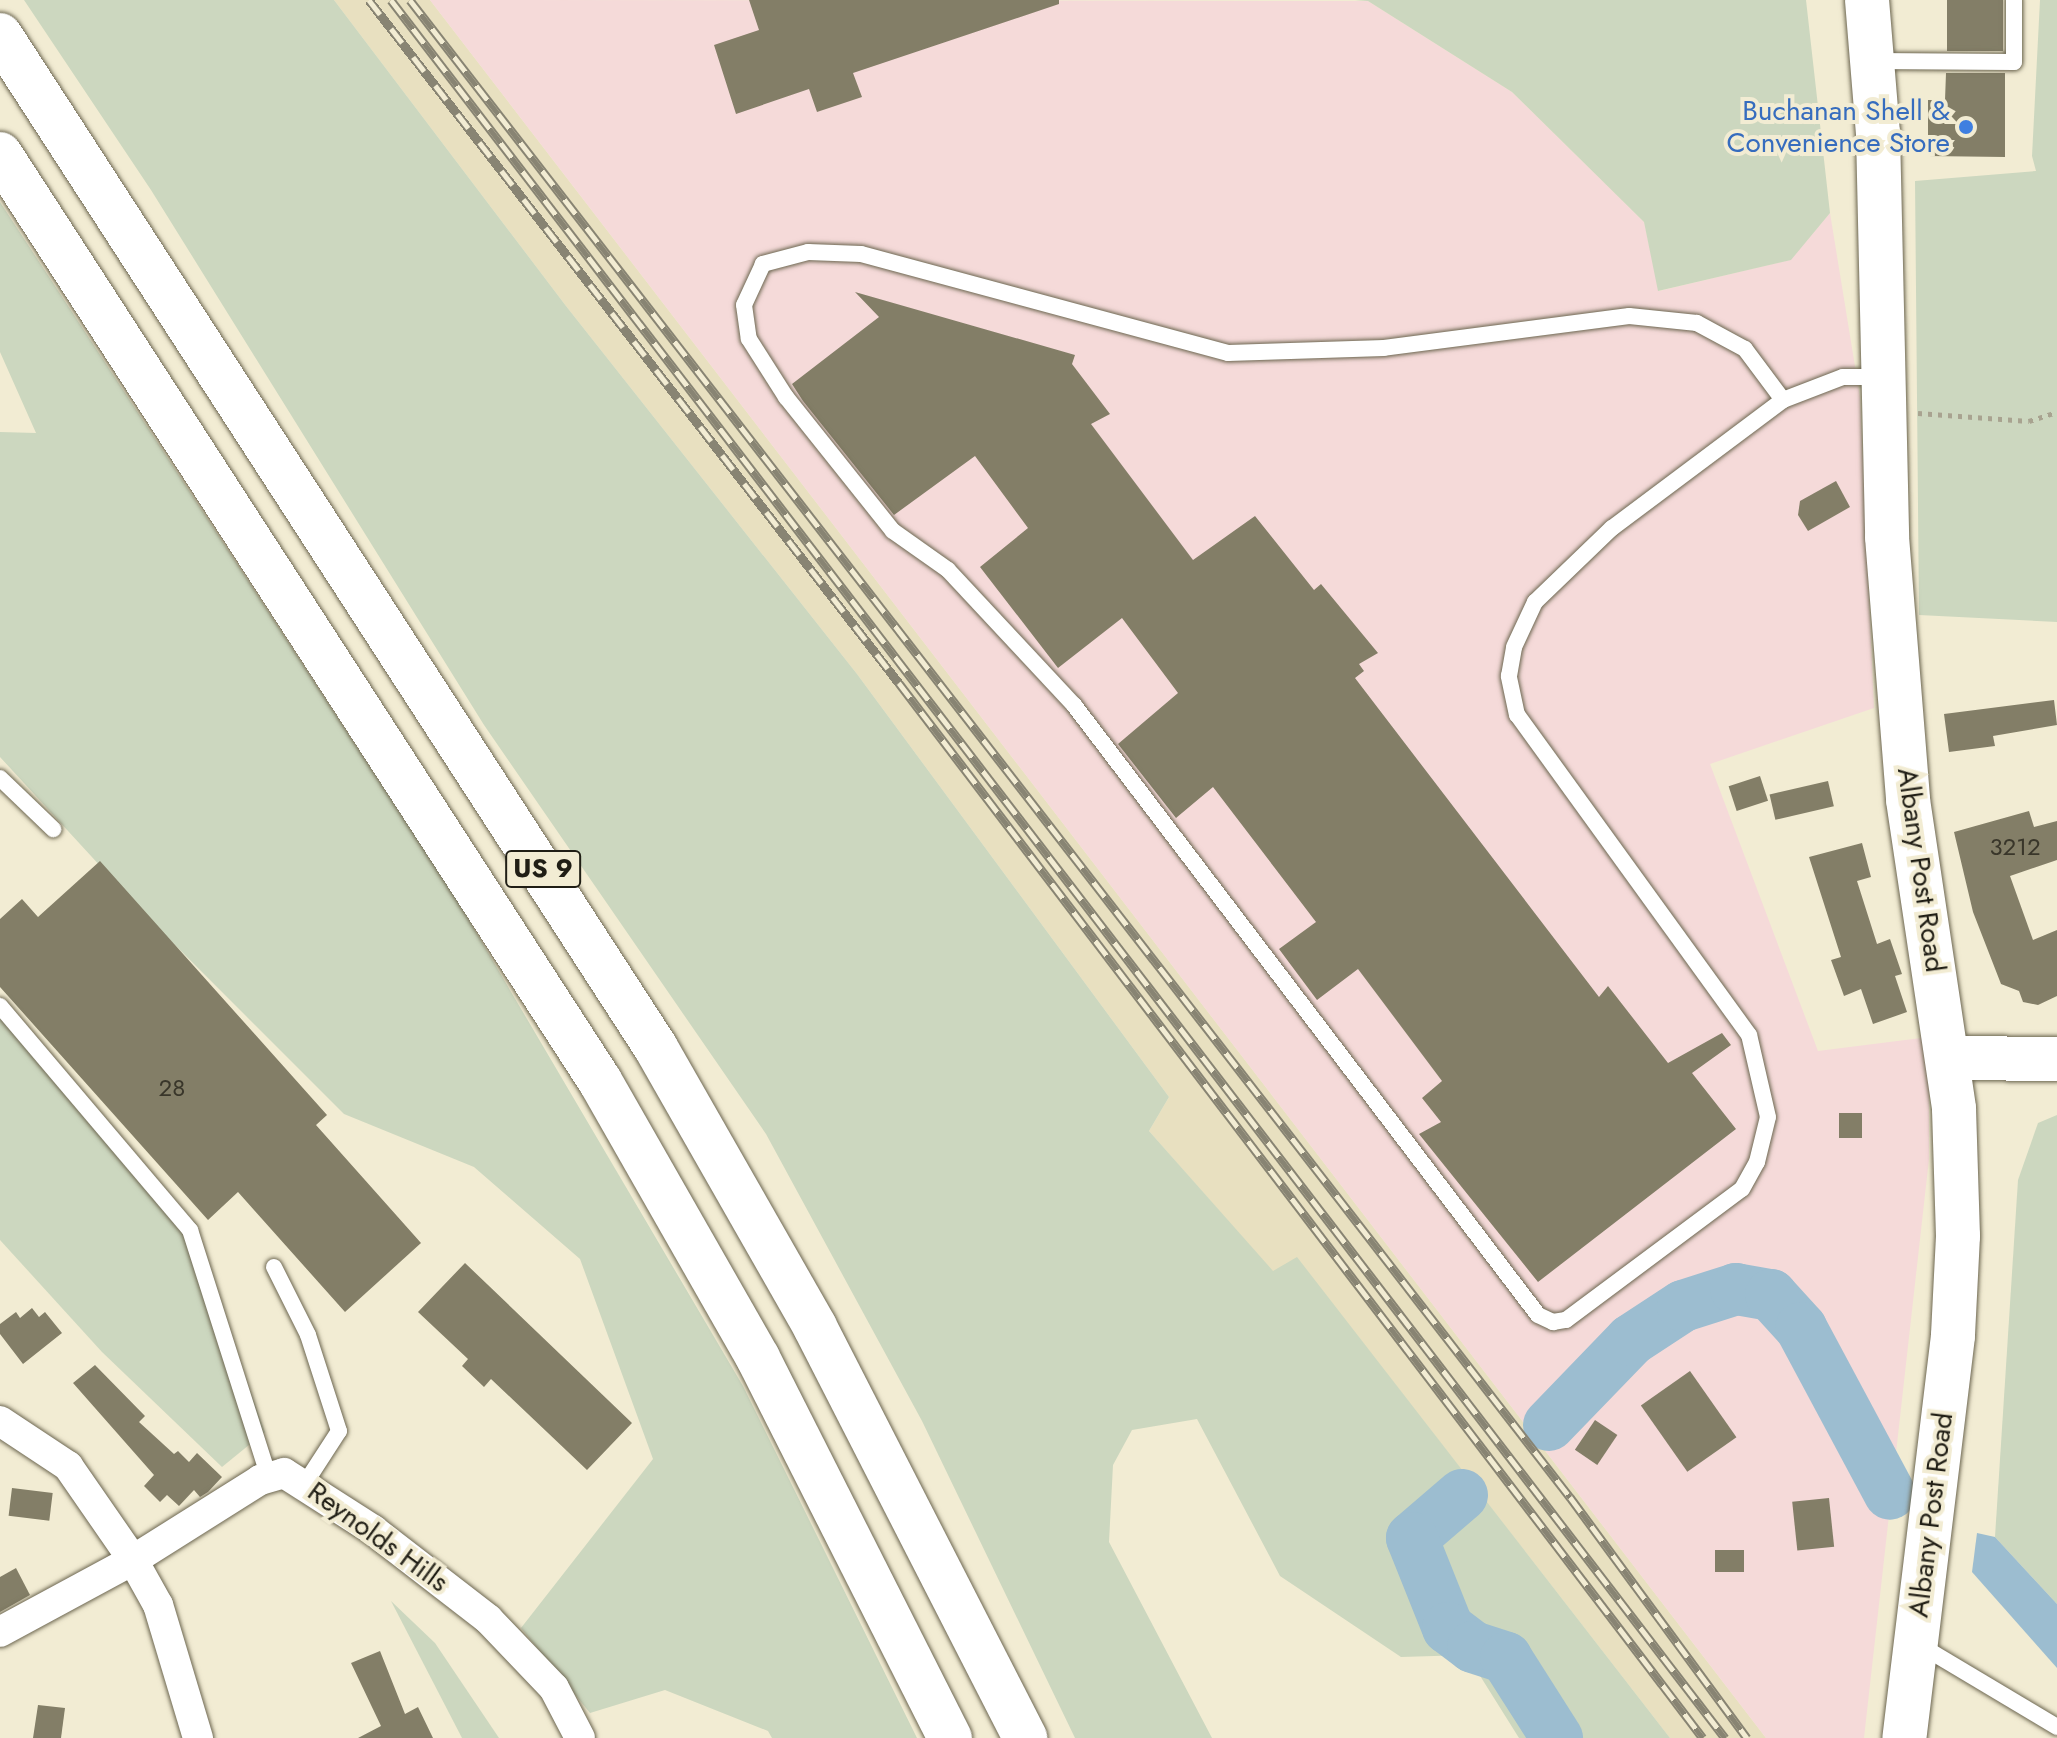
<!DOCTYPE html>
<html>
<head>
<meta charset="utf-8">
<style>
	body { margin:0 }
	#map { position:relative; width:2057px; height:1738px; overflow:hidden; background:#f2ecd3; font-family:Jost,sans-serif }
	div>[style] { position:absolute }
	.built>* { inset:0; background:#e8e0c0 }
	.industrial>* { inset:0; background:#f5dad9 }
	.green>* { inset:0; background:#ccd7bf }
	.water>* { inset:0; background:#9cbdd0 }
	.river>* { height:52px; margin:-26px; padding:0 26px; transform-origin:26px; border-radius:26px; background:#9cbdd0 }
	.building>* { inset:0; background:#837e67; transform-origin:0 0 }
	.path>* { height:5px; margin-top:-2.5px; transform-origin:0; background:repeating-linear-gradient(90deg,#a8a390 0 4px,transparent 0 10px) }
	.roads { filter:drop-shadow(0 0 2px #6c6650) drop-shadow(0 0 2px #6c6650) }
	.lane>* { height:16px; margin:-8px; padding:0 8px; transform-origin:8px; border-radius:8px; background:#fff }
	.street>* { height:30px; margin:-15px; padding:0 15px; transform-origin:15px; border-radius:15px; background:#fff }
	.secondary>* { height:44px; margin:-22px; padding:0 22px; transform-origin:22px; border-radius:22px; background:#fff }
	.highway>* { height:44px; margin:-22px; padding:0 22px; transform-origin:22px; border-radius:22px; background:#fff }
	.rail>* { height:9px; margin-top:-4.5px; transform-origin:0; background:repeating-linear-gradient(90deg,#f2ecd3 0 18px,#888473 0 36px); box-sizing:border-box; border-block:2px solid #888473 }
	.dots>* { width:22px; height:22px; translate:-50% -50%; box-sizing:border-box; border:4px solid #f2ecd3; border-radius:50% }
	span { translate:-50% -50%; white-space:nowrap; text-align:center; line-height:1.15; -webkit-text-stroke:8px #f2ecd3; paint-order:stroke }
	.number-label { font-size:24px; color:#39362a }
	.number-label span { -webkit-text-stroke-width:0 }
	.shield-label span { padding:2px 6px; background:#f2ecd3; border:2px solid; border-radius:6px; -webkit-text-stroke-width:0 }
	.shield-label { font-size:26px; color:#201e15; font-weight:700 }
	.shop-label { font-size:28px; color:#366cbe }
	.right { translate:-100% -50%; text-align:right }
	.street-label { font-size:28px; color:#201e15 }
</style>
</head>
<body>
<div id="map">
	<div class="built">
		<div style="clip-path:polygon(334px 0,430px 0,1766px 1738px,1670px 1738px,1297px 1258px,1273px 1272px,1149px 1131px,1169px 1097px,857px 674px,566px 306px)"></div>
	</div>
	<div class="industrial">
		<div style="clip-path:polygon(430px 0,1368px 1px,1512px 92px,1644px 222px,1659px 291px,1790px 260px,1830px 213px,1860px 397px,1874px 708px,1710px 764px,1818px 1051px,1929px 1037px,1929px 1159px,1864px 1738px,1766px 1738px)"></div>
	</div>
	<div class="green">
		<div style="clip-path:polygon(24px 0,334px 0,566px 306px,857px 674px,1169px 1097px,1149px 1131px,1273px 1271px,1297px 1257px,1670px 1738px,1519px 1738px,1467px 1655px,1401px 1657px,1280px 1576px,1197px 1419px,1132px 1430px,1113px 1465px,1109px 1542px,1212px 1738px,1075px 1738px,922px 1421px,766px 1134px,484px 725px,151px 190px)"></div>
		<div style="clip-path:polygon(1355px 0,1806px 0,1830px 213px,1791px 260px,1658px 291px,1644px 222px,1512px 92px,1368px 1px)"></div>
		<div style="clip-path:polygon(2040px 0,2057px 0,2057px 622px,1919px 615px,1915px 181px,2036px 171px,2032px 156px)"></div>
		<div style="clip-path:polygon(0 202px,457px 900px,743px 1386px,917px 1738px,772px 1738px,768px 1731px,665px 1690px,590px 1713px,521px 1628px,653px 1459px,580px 1259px,474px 1167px,344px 1114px,148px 918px,0 757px,0 432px,36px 433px,0 352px)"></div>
		<div style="clip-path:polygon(0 1017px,146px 1177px,208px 1274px,265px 1432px,222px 1467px,102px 1352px,0 1240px)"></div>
		<div style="clip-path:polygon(2057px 1115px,2057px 1604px,1995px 1537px,2018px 1180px,2038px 1123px)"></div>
		<div style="clip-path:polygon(391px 1601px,435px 1643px,499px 1738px,462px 1738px)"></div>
	</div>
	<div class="water">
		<div style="clip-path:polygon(1977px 1533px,1995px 1537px,2057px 1604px,2057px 1668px,1972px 1572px)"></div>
	</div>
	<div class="river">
		<div style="left:1549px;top:1425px;width:118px;rotate:-46deg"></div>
		<div style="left:1631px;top:1340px;width:62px;rotate:-33.2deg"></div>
		<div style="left:1683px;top:1306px;width:56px;rotate:-17.8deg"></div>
		<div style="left:1736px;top:1289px;width:36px;rotate:10deg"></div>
		<div style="left:1771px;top:1295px;width:45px;rotate:47.7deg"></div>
		<div style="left:1801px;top:1328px;width:188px;rotate:61.8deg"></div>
		<div style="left:1462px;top:1495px;width:66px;rotate:139.3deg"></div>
		<div style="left:1412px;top:1538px;width:97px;rotate:68.2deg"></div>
		<div style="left:1448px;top:1628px;width:31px;rotate:37deg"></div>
		<div style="left:1473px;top:1647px;width:35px;rotate:18deg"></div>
		<div style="left:1506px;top:1658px;width:95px;rotate:57.5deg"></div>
	</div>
	<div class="building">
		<div style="clip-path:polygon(749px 0,1059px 0,1059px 4px,853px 73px,862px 97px,817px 112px,809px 89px,736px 114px,714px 45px,759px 30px)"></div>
		<div style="left:1947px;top:0;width:56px;height:51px"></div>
		<div style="clip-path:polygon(1946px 73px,2005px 73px,2005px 157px,1928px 156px,1928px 100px,1945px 100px)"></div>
		<div style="clip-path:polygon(855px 292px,1075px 355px,1072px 364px,1110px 414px,1091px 424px,1193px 560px,1255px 516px,1314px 590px,1321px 584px,1378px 653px,1359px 664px,1364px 671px,1355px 678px,1599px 997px,1608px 986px,1668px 1063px,1722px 1033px,1731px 1045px,1692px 1073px,1736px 1129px,1538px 1282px,1419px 1134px,1441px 1122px,1422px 1098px,1442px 1081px,1358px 969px,1317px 1000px,1279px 949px,1316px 922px,1213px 787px,1176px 818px,1118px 744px,1178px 693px,1122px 618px,1058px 668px,980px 567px,1028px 528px,975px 456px,894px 515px,803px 401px,792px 384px,879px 317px)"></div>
		<div style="clip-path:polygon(1836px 481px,1850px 507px,1808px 531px,1798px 515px,1800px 501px)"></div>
		<div style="clip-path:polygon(2054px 700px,2057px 725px,1993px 736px,1995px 746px,1949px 752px,1944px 714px)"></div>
		<div style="left:1760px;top:776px;width:26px;height:33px;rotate:72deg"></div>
		<div style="left:1828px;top:781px;width:26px;height:60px;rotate:77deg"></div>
		<div style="clip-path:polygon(2029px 811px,2034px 827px,2057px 821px,2057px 860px,2010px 876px,2033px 940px,2057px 930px,2057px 996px,2038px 1005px,2023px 1002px,2019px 991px,2001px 984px,1973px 912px,1954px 832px)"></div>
		<div style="clip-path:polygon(1862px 843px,1871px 877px,1857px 881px,1877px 944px,1890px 939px,1902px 974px,1895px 976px,1907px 1012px,1873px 1024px,1861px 989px,1844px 996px,1831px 960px,1841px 957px,1809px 857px)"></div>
		<div style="clip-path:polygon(100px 861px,327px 1115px,316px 1125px,421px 1243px,345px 1312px,238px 1192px,208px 1220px,0 987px,0 919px,22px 899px,38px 917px)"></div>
		<div style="left:1839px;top:1113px;width:23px;height:25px"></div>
		<div style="clip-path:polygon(465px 1263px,632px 1423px,587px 1470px,491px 1379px,484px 1387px,462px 1366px,468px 1359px,418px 1312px)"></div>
		<div style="clip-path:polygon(32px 1308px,39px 1317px,45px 1312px,62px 1333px,23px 1364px,0 1334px,0 1324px,16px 1312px,20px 1318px)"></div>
		<div style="clip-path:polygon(95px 1365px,145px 1416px,139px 1422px,174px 1454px,178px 1451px,189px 1462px,197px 1453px,222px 1477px,208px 1492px,200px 1497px,194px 1490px,179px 1506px,167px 1495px,160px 1502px,144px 1486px,154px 1475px,73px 1383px)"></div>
		<div style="left:1690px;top:1371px;width:81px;height:60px;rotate:55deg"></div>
		<div style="left:1595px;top:1420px;width:27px;height:36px;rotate:34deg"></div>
		<div style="left:12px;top:1488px;width:41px;height:28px;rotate:7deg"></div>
		<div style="left:1829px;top:1498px;width:49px;height:37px;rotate:84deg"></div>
		<div style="left:1744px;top:1550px;width:22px;height:29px;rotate:90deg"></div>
		<div style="clip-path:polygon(16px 1568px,30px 1595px,0 1612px,0 1577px)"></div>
		<div style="clip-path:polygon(380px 1651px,405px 1714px,418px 1707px,433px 1738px,358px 1738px,381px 1726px,351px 1663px)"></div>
		<div style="clip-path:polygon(38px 1705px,65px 1708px,61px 1738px,33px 1738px)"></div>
	</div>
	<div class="path">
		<div style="left:1918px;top:413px;width:111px;rotate:4.1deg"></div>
		<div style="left:2029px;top:421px;width:29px;rotate:-18deg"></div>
	</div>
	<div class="roads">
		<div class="lane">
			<div style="left:1874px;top:61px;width:140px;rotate:0.4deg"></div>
			<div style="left:2014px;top:62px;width:62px;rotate:-90deg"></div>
			<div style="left:1783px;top:400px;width:64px;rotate:-126.7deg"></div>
			<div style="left:1745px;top:349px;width:55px;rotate:-151.6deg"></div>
			<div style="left:1697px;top:323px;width:68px;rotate:-174.1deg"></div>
			<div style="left:1629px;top:316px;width:247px;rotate:172.6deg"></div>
			<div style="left:1384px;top:348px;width:156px;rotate:178.2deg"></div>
			<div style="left:1228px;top:353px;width:380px;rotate:-164.9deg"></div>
			<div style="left:861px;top:254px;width:53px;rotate:-177.8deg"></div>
			<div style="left:808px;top:252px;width:47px;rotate:165.1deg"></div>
			<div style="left:763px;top:264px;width:45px;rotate:114.9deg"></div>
			<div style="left:744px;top:305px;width:34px;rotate:82deg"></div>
			<div style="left:749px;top:339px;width:69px;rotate:57.5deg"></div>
			<div style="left:786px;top:397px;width:171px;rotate:51.4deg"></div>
			<div style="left:893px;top:531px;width:67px;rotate:35.3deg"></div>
			<div style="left:948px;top:570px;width:185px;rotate:47deg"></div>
			<div style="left:1074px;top:705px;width:766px;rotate:52.74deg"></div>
			<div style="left:1538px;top:1315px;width:17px;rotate:25deg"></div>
			<div style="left:1553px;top:1322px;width:13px;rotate:-9deg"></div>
			<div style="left:1566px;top:1320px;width:219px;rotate:-36.7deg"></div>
			<div style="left:1742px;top:1189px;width:31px;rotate:-61deg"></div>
			<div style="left:1757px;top:1162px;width:46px;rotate:-76.3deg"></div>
			<div style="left:1768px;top:1117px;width:84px;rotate:-103deg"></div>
			<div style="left:1749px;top:1035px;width:395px;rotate:-125.9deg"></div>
			<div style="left:1517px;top:715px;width:40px;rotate:-102deg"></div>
			<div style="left:1509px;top:676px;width:29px;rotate:-80deg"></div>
			<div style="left:1514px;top:647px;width:50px;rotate:-65deg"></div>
			<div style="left:1535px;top:602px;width:107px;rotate:-43.9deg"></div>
			<div style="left:1612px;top:528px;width:214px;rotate:-36.8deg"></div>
			<div style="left:1783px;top:400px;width:64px;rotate:-21deg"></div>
			<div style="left:1843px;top:377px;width:38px"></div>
			<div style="left:0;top:778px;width:74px;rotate:43.9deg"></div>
			<div style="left:0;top:1006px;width:294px;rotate:49.7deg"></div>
			<div style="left:190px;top:1230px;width:259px;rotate:72.3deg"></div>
			<div style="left:274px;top:1267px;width:76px;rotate:63.4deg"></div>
			<div style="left:308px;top:1335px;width:101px;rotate:72.1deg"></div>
			<div style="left:339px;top:1431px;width:61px;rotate:122.9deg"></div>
			<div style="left:1918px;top:1644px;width:162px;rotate:30.8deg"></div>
		</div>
		<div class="street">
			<div style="left:0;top:1421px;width:82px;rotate:33.5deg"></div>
			<div style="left:68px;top:1466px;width:114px;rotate:55.3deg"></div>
			<div style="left:133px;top:1560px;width:151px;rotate:151.6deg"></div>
			<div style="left:198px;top:1738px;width:139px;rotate:-106.7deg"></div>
			<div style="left:158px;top:1605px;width:51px;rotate:-119.1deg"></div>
			<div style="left:133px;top:1560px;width:150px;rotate:-32.2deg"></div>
			<div style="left:260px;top:1480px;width:25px;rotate:-16deg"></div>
			<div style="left:284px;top:1473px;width:106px;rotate:32.6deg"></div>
			<div style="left:373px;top:1530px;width:145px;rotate:37.7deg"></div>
			<div style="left:488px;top:1619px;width:95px;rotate:46.3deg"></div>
			<div style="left:554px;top:1688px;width:56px;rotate:62.5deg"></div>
		</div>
		<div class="secondary">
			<div style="left:1867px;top:0;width:133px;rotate:85.3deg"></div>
			<div style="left:1878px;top:133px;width:404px;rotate:88.7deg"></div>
			<div style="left:1887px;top:537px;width:264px;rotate:85.4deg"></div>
			<div style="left:1908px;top:800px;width:312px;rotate:81.5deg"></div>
			<div style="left:1954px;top:1109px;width:127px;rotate:88.2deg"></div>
			<div style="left:1958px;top:1236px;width:100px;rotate:92.9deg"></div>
			<div style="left:1953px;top:1336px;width:405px;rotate:96.9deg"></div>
			<div style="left:1948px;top:1058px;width:109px;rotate:0.5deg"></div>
		</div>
		<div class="highway">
			<div style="left:0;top:35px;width:1207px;rotate:57.07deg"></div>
			<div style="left:656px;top:1048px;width:321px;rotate:60.3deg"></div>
			<div style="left:815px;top:1327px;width:462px;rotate:62.9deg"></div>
			<div style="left:0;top:154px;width:1104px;rotate:57.09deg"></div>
			<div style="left:600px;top:1081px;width:319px;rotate:60.3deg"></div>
			<div style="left:758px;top:1358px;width:426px;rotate:63.2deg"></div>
		</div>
	</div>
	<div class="rail">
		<div style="left:369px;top:0;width:865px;rotate:52.19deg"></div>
		<div style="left:899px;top:683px;width:1326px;rotate:52.69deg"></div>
		<div style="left:391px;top:0;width:2191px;rotate:52.49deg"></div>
		<div style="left:410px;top:0;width:1894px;rotate:52.23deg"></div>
		<div style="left:1570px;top:1497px;width:299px;rotate:53.7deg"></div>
	</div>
	<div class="dots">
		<div style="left:1966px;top:127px;background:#3f7fe0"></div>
	</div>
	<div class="number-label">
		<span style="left:2015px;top:847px">3212</span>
		<span style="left:172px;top:1088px">28</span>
	</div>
	<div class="shield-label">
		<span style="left:543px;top:869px">US 9</span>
	</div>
	<div class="shop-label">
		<span class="right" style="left:1950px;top:127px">Buchanan Shell &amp;<br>Convenience Store</span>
	</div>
	<div class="street-label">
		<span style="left:1921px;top:870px;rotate:82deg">Albany Post Road</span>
		<span style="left:1931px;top:1515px;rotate:-83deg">Albany Post Road</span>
		<span style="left:378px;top:1537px;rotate:36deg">Reynolds Hills</span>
	</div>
</div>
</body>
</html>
